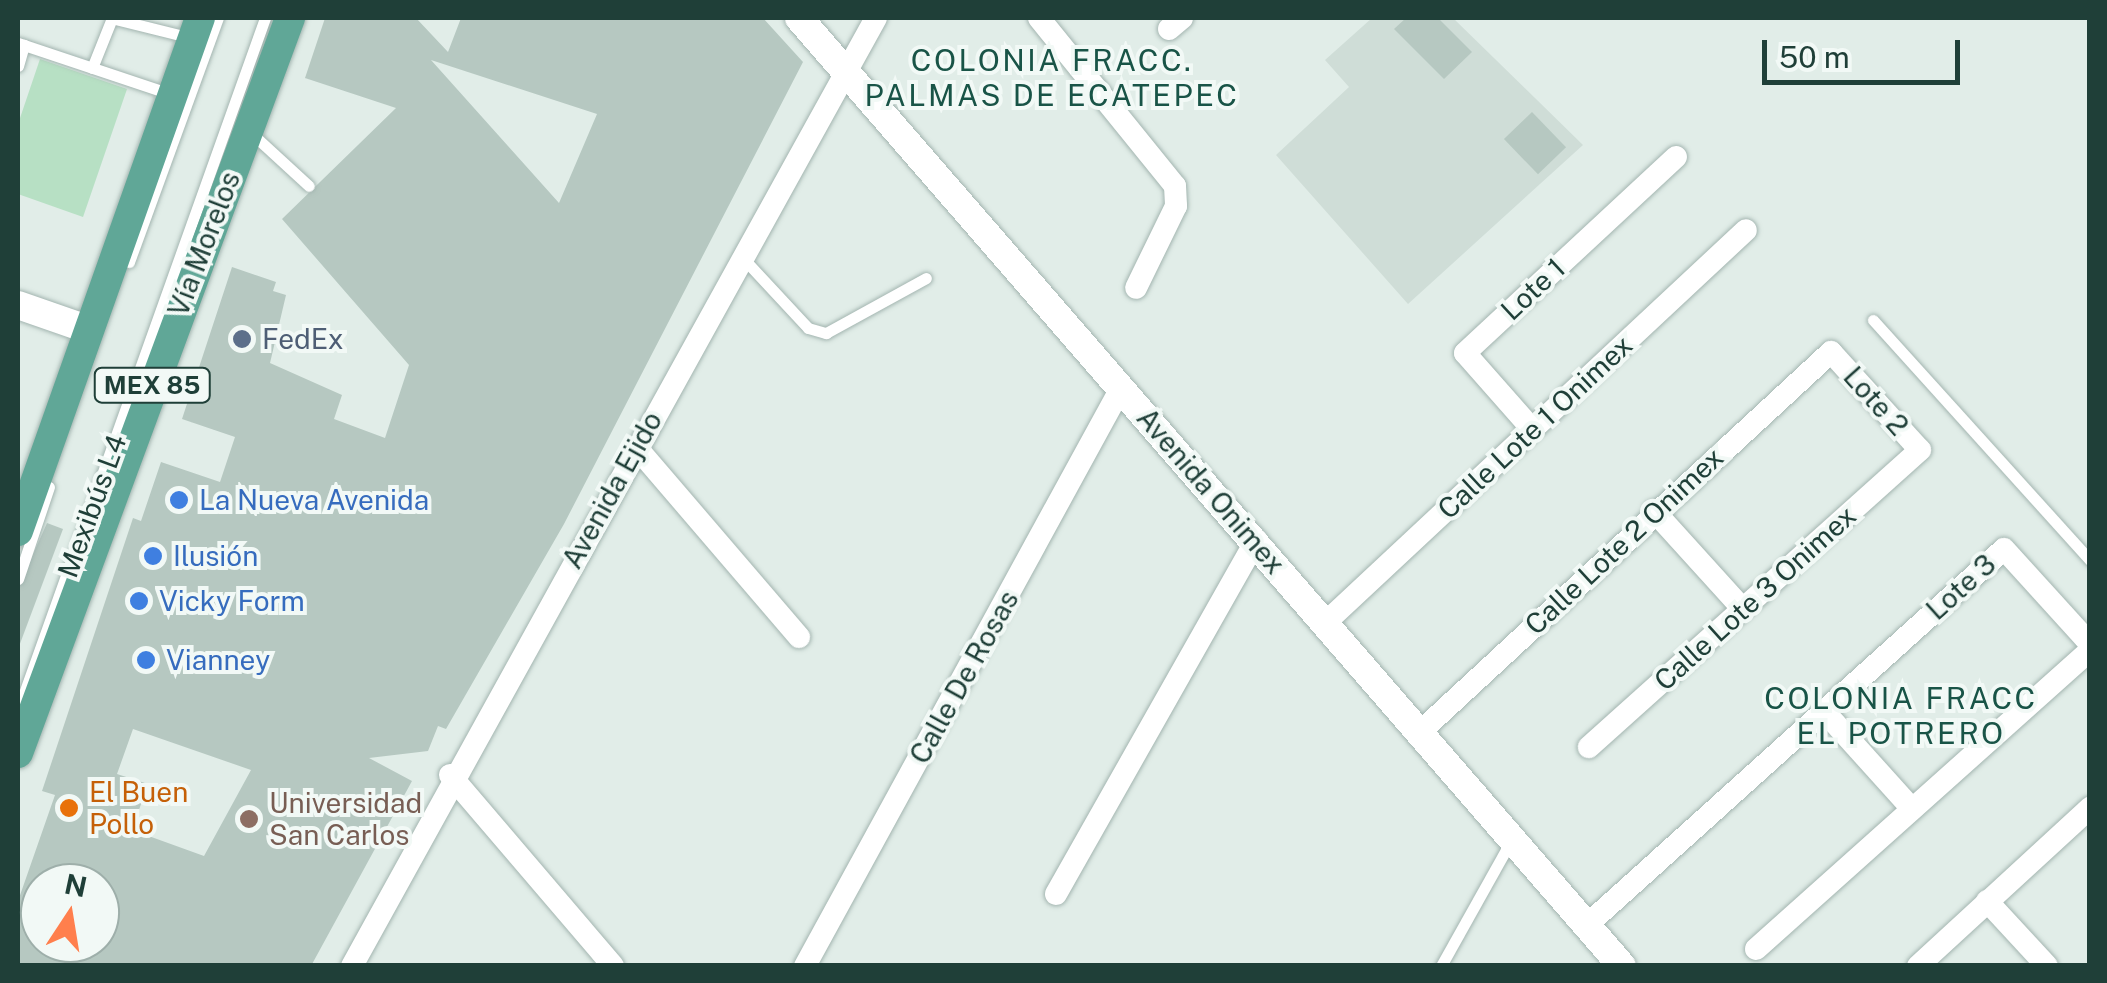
<!DOCTYPE html>
<html>
<head>
<meta charset="utf-8">
<style>
	body { margin:0 }
	#map { position:relative; width:2107px; height:983px; overflow:hidden; background:#e1ede8; font-family:"Public Sans",sans-serif }
	div>[style] { position:absolute }
	.built>* { inset:0; background:#cfddd7 }
	.green>* { inset:0; background:#b7e0c4 }
	.building>* { inset:0; background:#b6c8c1; transform-origin:0 0 }
	.roads { filter:drop-shadow(0 0 2px #a3b5b0) drop-shadow(0 0 2px #a3b5b0) }
	.service>* { height:11px; margin:-5.5px; padding:0 5.5px; transform-origin:5.5px; border-radius:5.5px; background:#fff }
	.minor>* { height:22px; margin:-11px; padding:0 11px; transform-origin:11px; border-radius:11px; background:#fff }
	.tertiary>* { height:28px; margin:-14px; padding:0 14px; transform-origin:14px; border-radius:14px; background:#fff }
	.primary>* { height:30px; margin:-15px; padding:0 15px; transform-origin:15px; border-radius:15px; background:#60a797 }
	.dots>* { width:28px; height:28px; translate:-50% -50%; box-sizing:border-box; border:5px solid #f2f9f6; border-radius:50% }
	span { translate:-50% -50%; white-space:nowrap; text-align:center; line-height:1.15; -webkit-text-stroke:8px #f2f9f6; paint-order:stroke }
	.shield-label span { padding:2px 8px; background:#f2f9f6; border:2px solid; border-radius:8px; -webkit-text-stroke-width:0 }
	.shield-label { font-size:25px; color:#1f3f38; font-weight:700 }
	.street-label { font-size:28px; color:#1f3f38 }
	.service-label { font-size:28px; color:#4e5e75 }
	.left { translate:0 -50%; text-align:left }
	.shop-label { font-size:28px; color:#366cbe }
	.food-label { font-size:28px; color:#c56008 }
	.education-label { font-size:28px; color:#785e54 }
	.neighbourhood-label { font-size:30px; color:#195447; letter-spacing:2.5px }
	.frame { position:absolute; inset:0; border:20px solid #1f3f38; pointer-events:none }
	.north { position:absolute; left:20px; top:863px; width:100px; height:100px; box-sizing:border-box; background:#f2f9f6; border:2px solid #9eafaa; border-radius:50%; rotate:12deg; font-size:28px; font-weight:700; line-height:40px; text-align:center; color:#1f3f38 }
	.north::after { content:''; display:block; margin:auto; width:35px; height:45px; background:#ff7f4d; clip-path:polygon(50% 0,100% 100%,50% 72%,0 100%) }
	.scale { position:absolute; left:1762px; top:40px; width:198px; height:45px; box-sizing:border-box; border:5px solid #1f3f38; border-top:0; padding-left:12px; font-size:30px; line-height:35px; white-space:nowrap; color:#1f3f38; -webkit-text-stroke:8px #f2f9f6; paint-order:stroke }
</style>
</head>
<body>
<div id="map">
	<div class="built">
		<div style="clip-path:polygon(1372px 18px,1453px 18px,1583px 145px,1408px 304px,1276px 155px,1349px 87px,1325px 60px)"></div>
	</div>
	<div class="green">
		<div style="clip-path:polygon(40px 59px,127px 89px,83px 217px,18px 194px,18px 124px)"></div>
	</div>
	<div class="building">
		<div style="clip-path:polygon(evenodd,325px 18px,416px 18px,448px 52px,461px 18px,763px 18px,803px 62px,564px 524px,446px 729px,438px 726px,428px 751px,369px 758px,412px 781px,311px 966px,18px 966px,18px 901px,55px 795px,42px 791px,133px 518px,141px 521px,161px 462px,220px 482px,235px 437px,182px 419px,232px 267px,276px 282px,273px 291px,286px 295px,270px 363px,342px 395px,334px 419px,385px 438px,409px 365px,282px 219px,396px 108px,305px 78px,325px 18px,431px 60px,597px 114px,559px 203px,431px 60px,325px 18px,133px 729px,251px 770px,204px 856px,132px 830px,148px 784px,117px 774px,133px 729px,325px 18px,40px 883px,100px 883px,100px 943px,40px 943px,40px 883px)"></div>
		<div style="clip-path:polygon(1406px 18px,1438px 18px,1472px 52px,1444px 79px,1394px 29px)"></div>
		<div style="left:1532px;top:112px;width:49px;height:39px;rotate:46deg"></div>
		<div style="clip-path:polygon(47px 523px,63px 529px,18px 649px,18px 588px)"></div>
	</div>
	<div class="roads">
		<div class="service">
			<div style="left:115px;top:19px;width:79px;rotate:13.9deg"></div>
			<div style="left:18px;top:43px;width:160px;rotate:18.5deg"></div>
			<div style="left:18px;top:66px;width:22px;rotate:-74deg"></div>
			<div style="left:92px;top:68px;width:54px;rotate:-68.2deg"></div>
			<div style="left:249px;top:131px;width:81px;rotate:42.5deg"></div>
			<div style="left:742px;top:257px;width:97px;rotate:47.1deg"></div>
			<div style="left:808px;top:328px;width:19px;rotate:16deg"></div>
			<div style="left:826px;top:333px;width:114px;rotate:-28.8deg"></div>
			<div style="left:129px;top:262px;width:260px;rotate:-70deg"></div>
			<div style="left:1873px;top:320px;width:324px;rotate:47.9deg"></div>
			<div style="left:18px;top:579px;width:97px;rotate:-71.4deg"></div>
			<div style="left:18px;top:710px;width:735px;rotate:-70.36deg"></div>
			<div style="left:1441px;top:966px;width:145px;rotate:-60.8deg"></div>
		</div>
		<div class="minor">
			<div style="left:1039px;top:18px;width:216px;rotate:51deg"></div>
			<div style="left:1175px;top:186px;width:20px;rotate:87deg"></div>
			<div style="left:1176px;top:206px;width:91px;rotate:116deg"></div>
			<div style="left:1169px;top:29px;width:17px;rotate:-40deg"></div>
			<div style="left:1532px;top:429px;width:101px;rotate:-131.4deg"></div>
			<div style="left:1465px;top:353px;width:288px;rotate:-42.9deg"></div>
			<div style="left:637px;top:448px;width:249px;rotate:49.4deg"></div>
			<div style="left:1654px;top:511px;width:132px;rotate:47.8deg"></div>
			<div style="left:1324px;top:624px;width:577px;rotate:-43.03deg"></div>
			<div style="left:1823px;top:710px;width:133px;rotate:48deg"></div>
			<div style="left:1419px;top:733px;width:561px;rotate:-42.76deg"></div>
			<div style="left:1831px;top:352px;width:132px;rotate:47.8deg"></div>
			<div style="left:1920px;top:450px;width:445px;rotate:138.1deg"></div>
			<div style="left:450px;top:775px;width:251px;rotate:49.5deg"></div>
			<div style="left:1056px;top:894px;width:407px;rotate:-60.5deg"></div>
			<div style="left:1987px;top:901px;width:88px;rotate:47.3deg"></div>
			<div style="left:1587px;top:925px;width:561px;rotate:-42.04deg"></div>
			<div style="left:2004px;top:549px;width:128px;rotate:47.8deg"></div>
			<div style="left:1756px;top:949px;width:448px;rotate:-41.8deg"></div>
			<div style="left:352px;top:966px;width:1083px;rotate:-61.07deg"></div>
			<div style="left:805px;top:966px;width:659px;rotate:-61.33deg"></div>
			<div style="left:1918px;top:966px;width:234px;rotate:-42.6deg"></div>
		</div>
		<div class="tertiary">
			<div style="left:799px;top:18px;width:1255px;rotate:49.04deg"></div>
			<div style="left:18px;top:305px;width:73px;rotate:19.2deg"></div>
		</div>
		<div class="primary">
			<div style="left:18px;top:531px;width:544px;rotate:-70.47deg"></div>
			<div style="left:18px;top:753px;width:784px;rotate:-69.69deg"></div>
		</div>
	</div>
	<div class="dots">
		<div style="left:242px;top:339px;background:#5c6f8a"></div>
		<div style="left:179px;top:500px;background:#3f7fe0"></div>
		<div style="left:153px;top:556px;background:#3f7fe0"></div>
		<div style="left:139px;top:601px;background:#3f7fe0"></div>
		<div style="left:146px;top:660px;background:#3f7fe0"></div>
		<div style="left:69px;top:808px;background:#e8710a"></div>
		<div style="left:249px;top:819px;background:#8d6e63"></div>
	</div>
	<div class="shield-label">
		<span style="left:152px;top:385px">MEX 85</span>
	</div>
	<div class="street-label">
		<span style="left:204px;top:244px;rotate:-69deg">Vía Morelos</span>
		<span style="left:1533px;top:289px;rotate:-43deg">Lote 1</span>
		<span style="left:1876px;top:401px;rotate:48deg">Lote 2</span>
		<span style="left:1535px;top:427px;rotate:-43deg">Calle Lote 1 Onimex</span>
		<span style="left:612px;top:490px;rotate:-61deg">Avenida Ejido</span>
		<span style="left:1211px;top:491px;rotate:49deg">Avenida Onimex</span>
		<span style="left:92px;top:506px;rotate:-70deg">Mexibús L4</span>
		<span style="left:1624px;top:541px;rotate:-43deg">Calle Lote 2 Onimex</span>
		<span style="left:1961px;top:587px;rotate:-42deg">Lote 3</span>
		<span style="left:1755px;top:598px;rotate:-42deg">Calle Lote 3 Onimex</span>
		<span style="left:964px;top:677px;rotate:-61deg">Calle De Rosas</span>
	</div>
	<div class="service-label">
		<span class="left" style="left:262px;top:339px">FedEx</span>
	</div>
	<div class="shop-label">
		<span class="left" style="left:199px;top:500px">La Nueva Avenida</span>
		<span class="left" style="left:173px;top:556px">Ilusión</span>
		<span class="left" style="left:159px;top:601px">Vicky Form</span>
		<span class="left" style="left:166px;top:660px">Vianney</span>
	</div>
	<div class="food-label">
		<span class="left" style="left:89px;top:808px">El Buen<br>Pollo</span>
	</div>
	<div class="education-label">
		<span class="left" style="left:269px;top:819px">Universidad<br>San Carlos</span>
	</div>
	<div class="neighbourhood-label">
		<span style="left:1052px;top:77px">COLONIA FRACC.<br>PALMAS DE ECATEPEC</span>
		<span style="left:1901px;top:715px">COLONIA FRACC<br>EL POTRERO</span>
	</div>
	<div class="frame"></div>
	<div class="north">N</div>
	<div class="scale">50 m</div>
</div>
</body>
</html>
